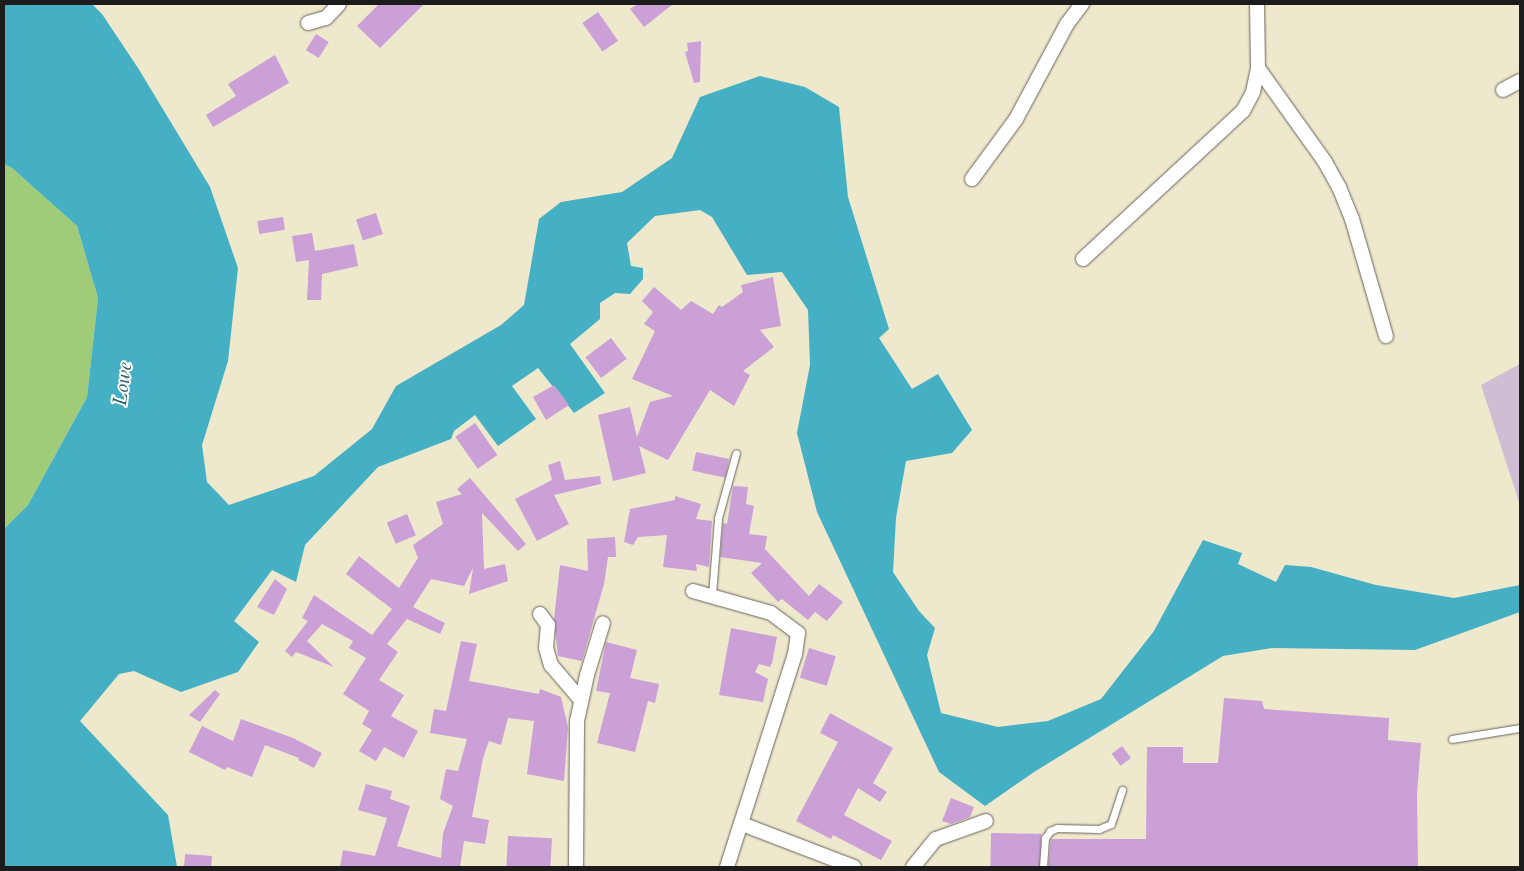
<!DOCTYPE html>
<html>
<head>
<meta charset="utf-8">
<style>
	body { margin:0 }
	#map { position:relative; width:1524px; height:871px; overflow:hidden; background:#eee8cd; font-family:Cardo,serif }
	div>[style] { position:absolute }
	.industrial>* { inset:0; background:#cdbed3 }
	.green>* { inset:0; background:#a0cc7a }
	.water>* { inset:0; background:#45b0c3 }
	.building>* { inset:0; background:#caa0d7; transform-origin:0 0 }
	.roads { filter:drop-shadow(0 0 1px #66635a) drop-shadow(0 0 1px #66635a) }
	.lane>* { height:7px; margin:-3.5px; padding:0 3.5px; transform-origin:3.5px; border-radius:3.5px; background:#fff }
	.street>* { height:14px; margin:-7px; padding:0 7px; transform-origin:7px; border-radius:7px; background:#fff }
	span { translate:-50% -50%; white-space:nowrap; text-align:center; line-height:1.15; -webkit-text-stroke:4px #fff; paint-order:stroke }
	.water-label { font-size:20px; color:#2e5f67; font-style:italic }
	.frame { position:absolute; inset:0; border:5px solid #1c1c1c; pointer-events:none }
</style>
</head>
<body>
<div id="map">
	<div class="industrial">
		<div style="clip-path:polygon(1520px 364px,1520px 505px,1481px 385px)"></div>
	</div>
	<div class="green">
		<div style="clip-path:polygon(4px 164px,12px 168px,77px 226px,98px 298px,87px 397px,28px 505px,4px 529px)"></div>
	</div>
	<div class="water">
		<div style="clip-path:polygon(4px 4px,92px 4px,102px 14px,138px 68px,210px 187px,238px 268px,228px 361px,202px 445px,207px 482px,229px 505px,314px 476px,372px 429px,396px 386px,501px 325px,524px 305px,539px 219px,561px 202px,622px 192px,672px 158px,700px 97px,760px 76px,805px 87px,839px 107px,848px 197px,889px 329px,879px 338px,912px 389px,938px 374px,972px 430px,952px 453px,906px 461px,896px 518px,893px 572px,919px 611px,935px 628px,927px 655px,941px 713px,998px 727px,1048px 721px,1101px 699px,1154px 631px,1203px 540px,1242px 553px,1238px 564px,1276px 582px,1285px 565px,1311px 567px,1376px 585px,1454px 598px,1520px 585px,1520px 612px,1415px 650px,1272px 648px,1223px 656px,1034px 772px,985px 806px,939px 772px,817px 512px,797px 433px,810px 365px,808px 310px,782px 272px,747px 275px,712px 217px,700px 210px,655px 216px,627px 243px,631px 266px,643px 268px,643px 279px,630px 294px,615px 293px,600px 303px,600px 319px,570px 344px,605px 393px,574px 413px,538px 368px,512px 386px,536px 419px,498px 446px,475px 415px,454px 431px,451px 439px,378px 467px,305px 545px,296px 582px,272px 570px,234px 621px,259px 642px,238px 672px,181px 692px,134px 671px,119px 674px,80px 721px,168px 815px,177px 867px,4px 867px,4px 529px,28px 505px,87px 397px,98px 298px,77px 226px,12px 168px,4px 164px)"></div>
	</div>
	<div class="building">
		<div style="clip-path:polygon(379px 4px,424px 4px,380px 48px,357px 26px)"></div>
		<div style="clip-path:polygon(638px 4px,673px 4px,644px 27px,630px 9px)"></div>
		<div style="left:598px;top:12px;width:35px;height:19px;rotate:55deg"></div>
		<div style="left:316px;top:34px;width:15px;height:19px;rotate:32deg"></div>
		<div style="clip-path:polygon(701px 41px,700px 82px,694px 83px,685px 52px,688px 51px,687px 43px)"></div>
		<div style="clip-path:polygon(275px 55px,289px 83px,213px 127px,206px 115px,236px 96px,228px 84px)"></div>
		<div style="left:376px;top:213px;width:22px;height:21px;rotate:72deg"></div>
		<div style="left:283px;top:217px;width:13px;height:26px;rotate:81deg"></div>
		<div style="clip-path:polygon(312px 233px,315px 251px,354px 244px,358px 266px,322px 274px,321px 300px,307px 300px,309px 260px,296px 262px,292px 236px)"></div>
		<div style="clip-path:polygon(773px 277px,781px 326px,760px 330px,774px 347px,743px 371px,750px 375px,734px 406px,710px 390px,668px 460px,639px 446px,646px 473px,613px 481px,598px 415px,630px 407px,637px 437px,650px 402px,673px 396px,632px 379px,655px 331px,644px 324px,653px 312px,642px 301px,654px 287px,681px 310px,691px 301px,713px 314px,719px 305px,722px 307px,743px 292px,741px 285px)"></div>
		<div style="left:611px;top:338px;width:26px;height:32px;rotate:53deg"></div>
		<div style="clip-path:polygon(554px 385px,569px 405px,546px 420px,533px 397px)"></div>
		<div style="left:475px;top:423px;width:39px;height:24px;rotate:55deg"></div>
		<div style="left:696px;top:452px;width:34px;height:19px;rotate:12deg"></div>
		<div style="clip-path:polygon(560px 461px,565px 480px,600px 476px,601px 484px,554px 495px,569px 524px,537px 541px,515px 499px,552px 480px,548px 465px)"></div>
		<div style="clip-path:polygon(470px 478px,526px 544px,518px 551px,482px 513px,484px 569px,505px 564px,508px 581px,469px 594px,473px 568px,464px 586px,431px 579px,413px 607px,445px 623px,440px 634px,407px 619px,387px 644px,398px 652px,379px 680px,404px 695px,391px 716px,418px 731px,404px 758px,384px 747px,376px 761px,359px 751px,372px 730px,362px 724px,369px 711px,343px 694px,366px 658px,349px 648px,353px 641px,322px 624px,307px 641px,334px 667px,296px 652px,292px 657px,285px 651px,308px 621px,302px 618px,314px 595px,372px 635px,392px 609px,346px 574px,359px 556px,399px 588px,418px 558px,413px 545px,443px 524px,436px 502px,462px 494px,457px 489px)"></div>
		<div style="clip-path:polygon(733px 486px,748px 487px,746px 504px,754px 506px,749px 534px,767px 536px,765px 549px,809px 596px,819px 584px,843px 602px,827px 621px,815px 612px,808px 620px,782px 599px,778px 602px,751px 573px,762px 563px,720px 557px,723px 523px,727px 524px)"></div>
		<div style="clip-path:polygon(675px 496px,701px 504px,696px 519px,712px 521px,709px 567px,696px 564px,697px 571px,663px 567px,667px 535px,638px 537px,633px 545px,624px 542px,630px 509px,675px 500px)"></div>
		<div style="left:407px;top:514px;width:23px;height:22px;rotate:67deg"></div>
		<div style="clip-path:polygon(615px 537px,616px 557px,608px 557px,604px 584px,582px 661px,558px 656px,554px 619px,560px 565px,588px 571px,587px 539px)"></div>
		<div style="clip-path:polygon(275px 579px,287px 589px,274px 615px,257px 607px)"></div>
		<div style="clip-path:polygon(731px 628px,777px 637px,772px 663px,770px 667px,759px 664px,755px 672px,768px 679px,763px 702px,719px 695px)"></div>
		<div style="clip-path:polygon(461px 641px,477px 644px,469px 681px,539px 694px,540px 689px,561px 697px,568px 727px,564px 781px,527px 774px,534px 721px,508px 718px,501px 745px,489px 741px,483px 758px,472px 817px,489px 820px,485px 844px,464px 841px,460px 867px,340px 867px,343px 850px,375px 856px,387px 818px,358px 810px,366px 784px,392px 791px,390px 799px,410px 806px,397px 846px,441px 858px,443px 833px,453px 806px,440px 799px,446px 769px,458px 771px,467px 739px,430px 733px,434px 709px,446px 711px)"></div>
		<div style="clip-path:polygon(606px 642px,637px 650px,630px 678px,659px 684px,655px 703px,648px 701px,635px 752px,597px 743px,610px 693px,596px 691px)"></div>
		<div style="left:809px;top:648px;width:28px;height:31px;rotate:17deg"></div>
		<div style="clip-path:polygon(215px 690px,220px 694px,200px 722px,189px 715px)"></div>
		<div style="clip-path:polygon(1224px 698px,1262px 701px,1264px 709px,1389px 718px,1388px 740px,1421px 743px,1417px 794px,1418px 867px,1048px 867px,1051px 839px,1146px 839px,1147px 747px,1183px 747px,1183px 763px,1218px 763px)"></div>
		<div style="clip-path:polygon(830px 713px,893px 748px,873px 783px,887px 792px,880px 802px,858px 788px,844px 815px,892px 841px,881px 860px,833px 835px,831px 839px,796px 821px,838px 742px,820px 733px)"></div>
		<div style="clip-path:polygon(241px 719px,293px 738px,322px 753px,314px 768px,298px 760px,299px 758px,265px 745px,252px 777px,227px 767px,225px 770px,189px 752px,202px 726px,233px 741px)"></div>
		<div style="left:1122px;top:746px;width:15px;height:13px;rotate:53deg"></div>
		<div style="clip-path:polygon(951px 798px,974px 807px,970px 817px,951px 824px,942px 821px)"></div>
		<div style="left:991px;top:833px;width:50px;height:34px;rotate:1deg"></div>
		<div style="left:508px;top:836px;width:44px;height:31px;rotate:3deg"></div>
		<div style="clip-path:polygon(185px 854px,212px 856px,211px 867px,184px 867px)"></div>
	</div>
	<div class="roads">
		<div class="lane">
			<div style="left:712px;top:595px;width:77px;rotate:-85.5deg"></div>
			<div style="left:718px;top:518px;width:67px;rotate:-74.5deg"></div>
			<div style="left:1452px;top:739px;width:69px;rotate:-9.2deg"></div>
			<div style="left:1043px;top:867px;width:29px;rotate:-86deg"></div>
			<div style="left:1045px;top:838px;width:9px;rotate:-54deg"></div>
			<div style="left:1050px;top:831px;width:8px;rotate:-23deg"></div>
			<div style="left:1057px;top:828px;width:42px;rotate:1.4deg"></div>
			<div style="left:1099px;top:829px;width:13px;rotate:-23deg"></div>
			<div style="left:1111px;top:824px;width:36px;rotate:-72deg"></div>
		</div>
		<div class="street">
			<div style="left:308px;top:23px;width:19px;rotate:-16deg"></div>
			<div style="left:326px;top:18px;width:19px;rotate:-47deg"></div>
			<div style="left:1258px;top:68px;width:115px;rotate:54.5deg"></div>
			<div style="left:1325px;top:162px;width:29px;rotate:61deg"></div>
			<div style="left:1339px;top:187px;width:35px;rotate:68deg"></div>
			<div style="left:1352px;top:219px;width:122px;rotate:73.8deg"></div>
			<div style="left:1503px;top:90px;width:19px;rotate:-28deg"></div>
			<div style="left:972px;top:179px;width:74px;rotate:-53.7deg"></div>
			<div style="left:1016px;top:119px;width:108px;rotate:-61.8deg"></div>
			<div style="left:1067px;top:24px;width:25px;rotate:-53deg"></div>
			<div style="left:1083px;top:259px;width:218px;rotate:-42.8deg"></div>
			<div style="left:1243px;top:111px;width:21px;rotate:-62deg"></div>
			<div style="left:1253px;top:92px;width:25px;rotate:-78deg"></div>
			<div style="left:1258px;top:68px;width:64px;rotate:-90.9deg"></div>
			<div style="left:693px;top:591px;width:81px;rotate:15.8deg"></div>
			<div style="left:771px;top:613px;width:34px;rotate:37deg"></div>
			<div style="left:798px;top:633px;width:21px;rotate:98deg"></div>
			<div style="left:795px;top:654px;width:224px;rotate:107.7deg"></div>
			<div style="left:540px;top:614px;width:14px;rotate:54deg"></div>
			<div style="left:548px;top:625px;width:23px;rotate:95deg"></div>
			<div style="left:546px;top:648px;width:18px;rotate:74deg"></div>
			<div style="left:551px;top:665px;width:46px;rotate:49.4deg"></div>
			<div style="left:742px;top:824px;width:120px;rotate:21deg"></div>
			<div style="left:576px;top:867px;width:146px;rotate:-89.6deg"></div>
			<div style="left:577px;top:721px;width:47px;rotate:-77.7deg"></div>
			<div style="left:587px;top:675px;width:54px;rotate:-72.9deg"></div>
			<div style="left:913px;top:867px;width:36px;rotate:-51deg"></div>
			<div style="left:936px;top:839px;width:53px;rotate:-19.8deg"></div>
		</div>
	</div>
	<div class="water-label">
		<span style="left:122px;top:384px;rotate:-83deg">Lowe</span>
	</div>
	<div class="frame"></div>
</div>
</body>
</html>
